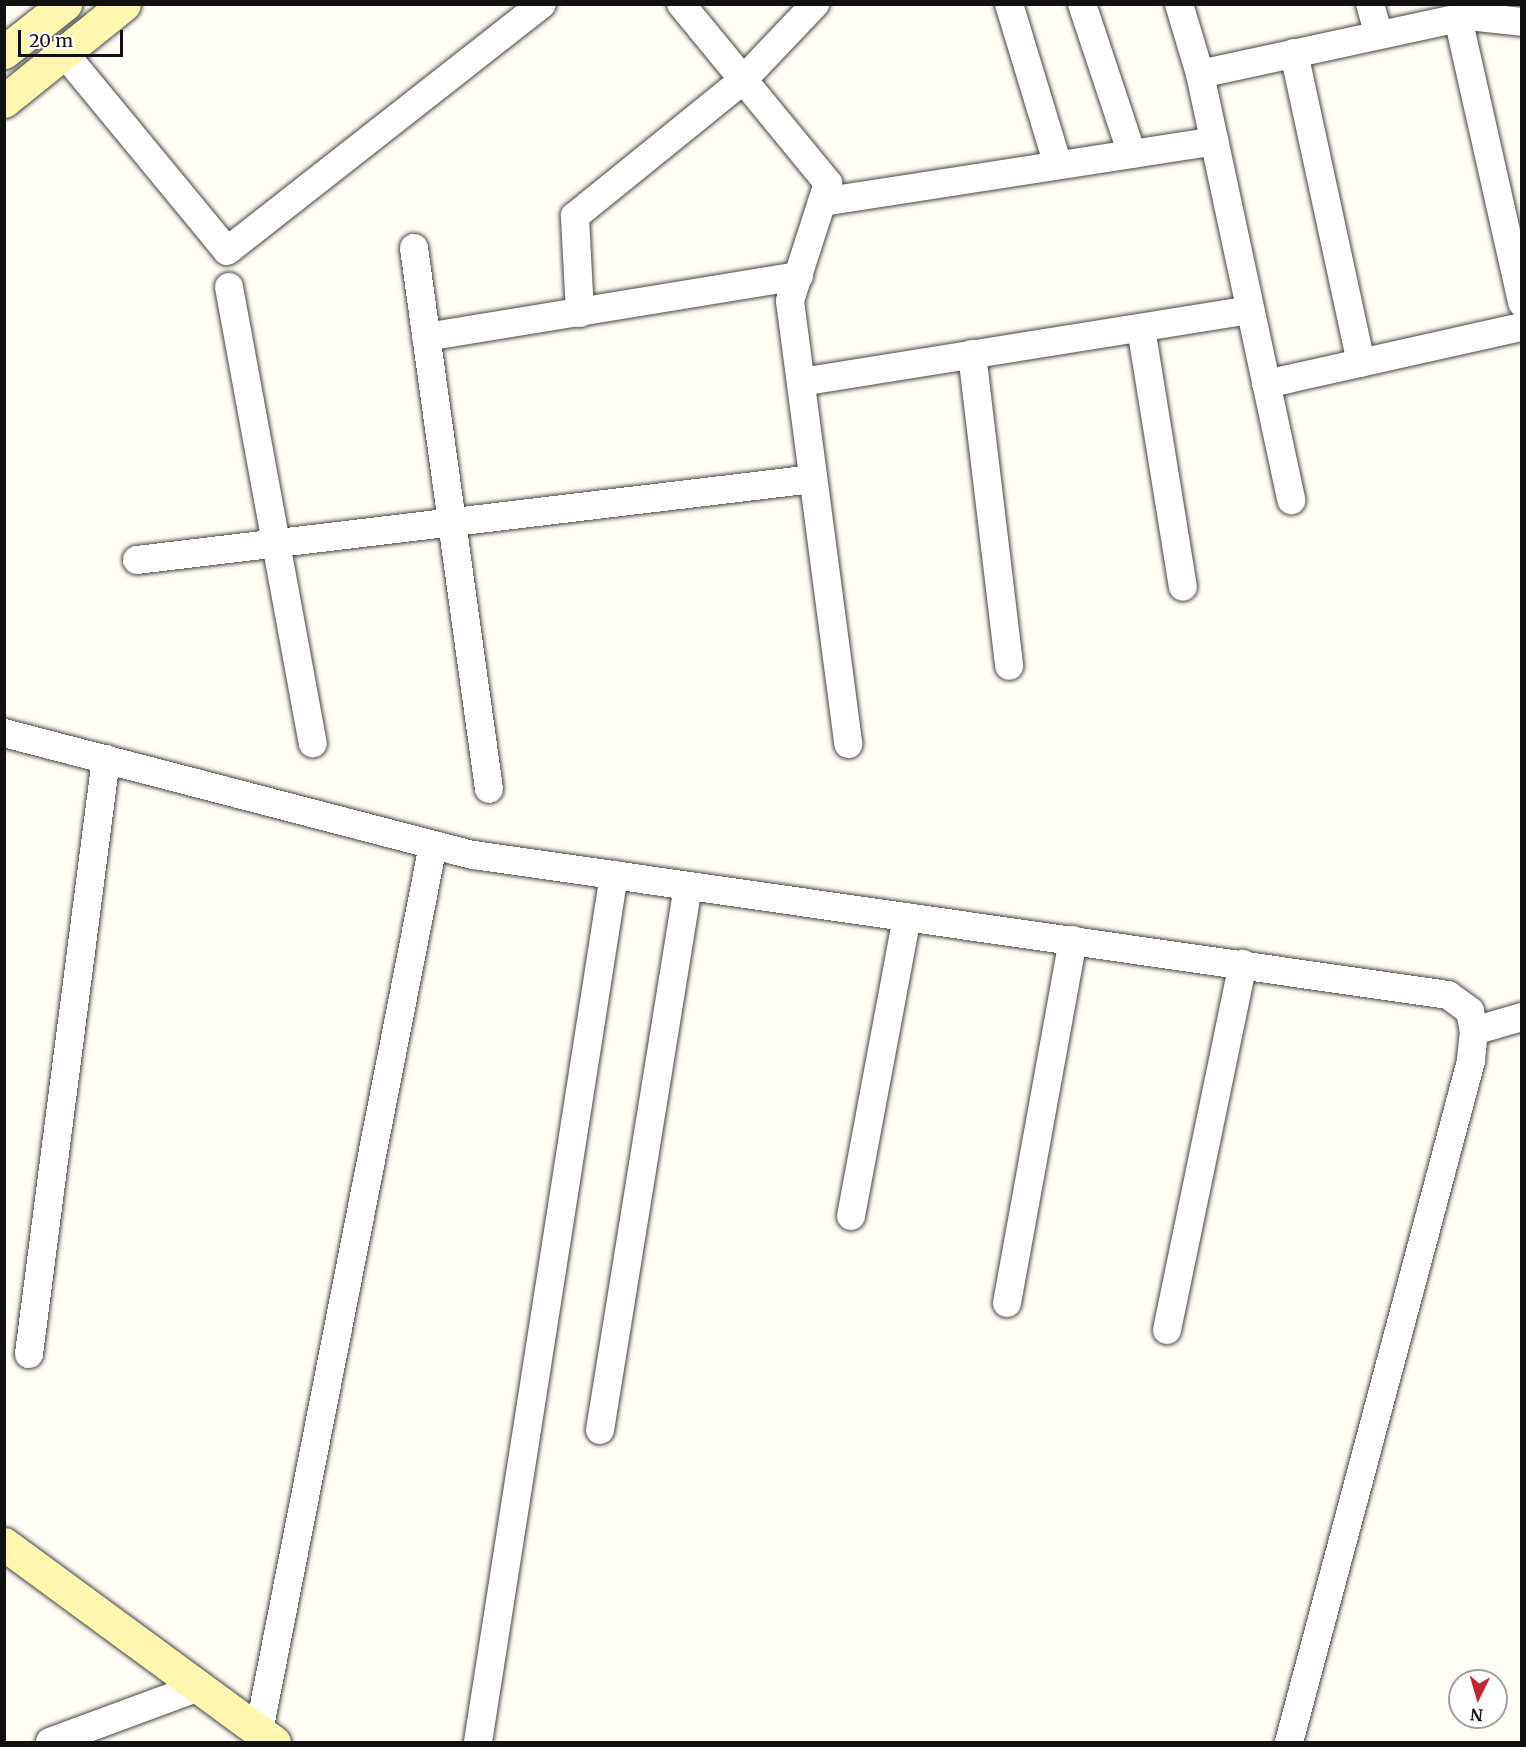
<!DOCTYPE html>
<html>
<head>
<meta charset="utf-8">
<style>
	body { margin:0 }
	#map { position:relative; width:1526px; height:1747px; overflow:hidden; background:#fffdf5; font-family:Merriweather,serif }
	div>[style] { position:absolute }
	.roads { filter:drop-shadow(0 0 2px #444) drop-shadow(0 0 2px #444) }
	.street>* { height:28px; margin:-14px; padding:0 14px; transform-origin:14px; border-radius:14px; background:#fff }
	.secondary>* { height:33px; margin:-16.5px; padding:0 16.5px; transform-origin:16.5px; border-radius:16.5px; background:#fff6b0 }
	span { translate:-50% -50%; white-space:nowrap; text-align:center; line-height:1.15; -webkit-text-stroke:6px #fff; paint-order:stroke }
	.frame { position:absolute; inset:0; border:6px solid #111; pointer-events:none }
	.north { position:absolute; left:1448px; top:1669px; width:60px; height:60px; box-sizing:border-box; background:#fff; border:2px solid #a0a0a0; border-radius:50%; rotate:185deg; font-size:16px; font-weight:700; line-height:24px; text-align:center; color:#111 }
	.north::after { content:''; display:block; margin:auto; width:21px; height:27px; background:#c4262e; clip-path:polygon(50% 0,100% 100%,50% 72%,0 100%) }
	.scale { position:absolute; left:18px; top:30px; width:105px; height:27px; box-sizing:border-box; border:3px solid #111; border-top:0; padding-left:8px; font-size:18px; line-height:21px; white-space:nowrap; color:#111; -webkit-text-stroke:4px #fff; paint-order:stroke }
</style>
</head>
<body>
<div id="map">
	<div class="roads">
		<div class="street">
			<div style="left:681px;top:4px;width:232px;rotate:50.6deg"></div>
			<div style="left:828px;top:183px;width:124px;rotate:107.9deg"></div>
			<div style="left:790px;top:301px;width:447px;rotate:82.5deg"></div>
			<div style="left:1009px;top:4px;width:168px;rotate:73.1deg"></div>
			<div style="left:1082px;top:4px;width:158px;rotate:71.6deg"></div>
			<div style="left:1179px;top:4px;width:73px;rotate:73.3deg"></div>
			<div style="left:1200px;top:74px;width:436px;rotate:77.9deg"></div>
			<div style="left:1370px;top:4px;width:32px;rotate:74deg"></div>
			<div style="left:1458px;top:18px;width:292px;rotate:77.3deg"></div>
			<div style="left:64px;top:53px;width:256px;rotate:50.5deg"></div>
			<div style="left:227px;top:251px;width:400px;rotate:-38.1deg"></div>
			<div style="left:1294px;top:53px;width:317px;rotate:77.8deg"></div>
			<div style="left:1200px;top:74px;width:274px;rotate:-12.2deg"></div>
			<div style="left:1468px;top:16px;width:54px;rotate:6.3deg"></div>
			<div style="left:822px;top:202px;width:397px;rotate:-8.8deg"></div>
			<div style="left:414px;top:248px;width:546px;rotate:82.11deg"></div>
			<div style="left:229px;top:287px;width:464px;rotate:79.6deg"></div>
			<div style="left:580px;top:313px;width:97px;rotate:-93deg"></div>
			<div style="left:575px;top:216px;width:216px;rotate:-39deg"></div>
			<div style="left:743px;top:80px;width:105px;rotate:-46.5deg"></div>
			<div style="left:1141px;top:328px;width:262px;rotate:80.8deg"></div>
			<div style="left:426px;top:337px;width:378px;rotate:-9.3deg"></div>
			<div style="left:972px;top:354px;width:314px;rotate:83.2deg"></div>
			<div style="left:801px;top:382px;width:455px;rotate:-9.1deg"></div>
			<div style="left:1266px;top:384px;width:262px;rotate:-12.6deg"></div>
			<div style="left:137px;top:560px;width:681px;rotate:-6.83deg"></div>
			<div style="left:4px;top:733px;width:486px;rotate:14.6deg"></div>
			<div style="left:474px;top:855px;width:984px;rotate:8.18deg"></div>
			<div style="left:1448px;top:995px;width:27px;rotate:36deg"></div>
			<div style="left:1470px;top:1011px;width:20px;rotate:79deg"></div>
			<div style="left:1474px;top:1031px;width:30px;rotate:96deg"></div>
			<div style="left:1471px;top:1061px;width:705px;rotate:104.96deg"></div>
			<div style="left:1474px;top:1031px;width:50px;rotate:-16.3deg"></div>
			<div style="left:851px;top:1216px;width:304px;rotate:-79.4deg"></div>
			<div style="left:1007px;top:1303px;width:369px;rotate:-79.7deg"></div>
			<div style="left:1167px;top:1330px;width:374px;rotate:-78.3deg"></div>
			<div style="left:29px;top:1354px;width:600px;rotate:-82.63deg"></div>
			<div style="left:600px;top:1430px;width:551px;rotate:-80.81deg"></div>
			<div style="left:259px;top:1731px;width:903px;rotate:-78.89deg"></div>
			<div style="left:50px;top:1742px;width:159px;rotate:-20.3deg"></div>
			<div style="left:478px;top:1742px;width:878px;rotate:-81.09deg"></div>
		</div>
		<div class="secondary">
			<div style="left:4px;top:52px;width:78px;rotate:-38.2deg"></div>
			<div style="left:4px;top:101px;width:154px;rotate:-38.9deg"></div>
			<div style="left:4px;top:1544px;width:335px;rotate:36.3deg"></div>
		</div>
	</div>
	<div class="frame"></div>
	<div class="north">N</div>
	<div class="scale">20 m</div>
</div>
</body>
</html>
